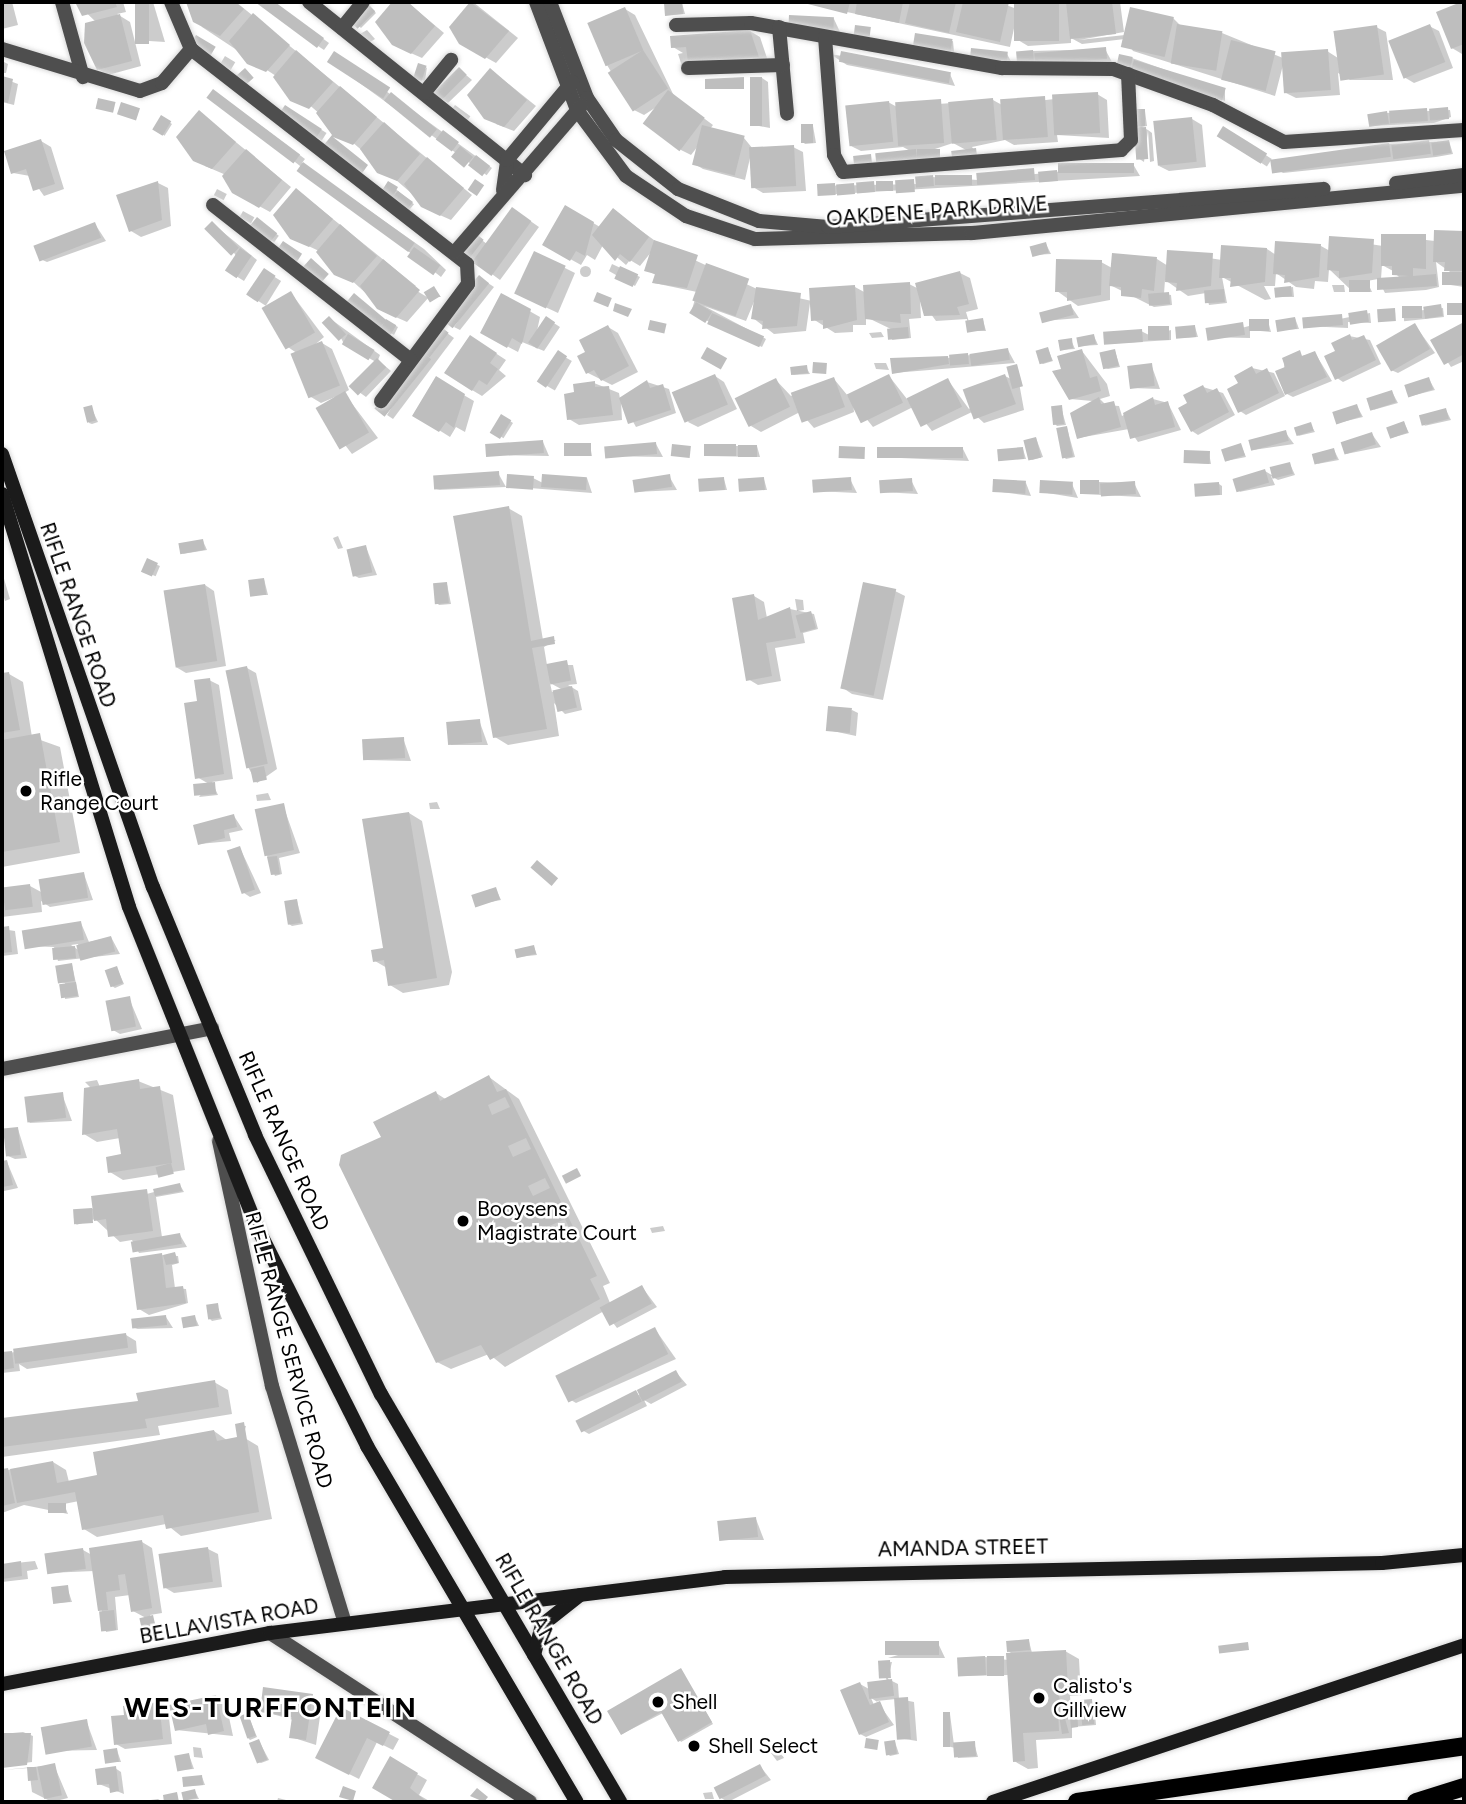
<!DOCTYPE html>
<html>
<head>
<meta charset="utf-8">
<style>
	body { margin:0 }
	#map { position:relative; width:1466px; height:1804px; overflow:hidden; background:#fff; font-family:Figtree,sans-serif }
	div>[style] { position:absolute }
	.shadow>* { inset:0; background:#0003; transform-origin:0 0 }
	.round { border-radius:50% }
	.building>* { inset:0; background:#bebebe; transform-origin:0 0 }
	.roads { filter:drop-shadow(0 0 2px #dbdbdb) drop-shadow(0 0 2px #dbdbdb) }
	.street>* { height:14px; margin:-7px; padding:0 7px; transform-origin:7px; border-radius:7px; background:#4e4e4e }
	.secondary>* { height:14px; margin:-7px; padding:0 7px; transform-origin:7px; border-radius:7px; background:#1b1b1b }
	.primary>* { height:18px; margin:-9px; padding:0 9px; transform-origin:9px; border-radius:9px; background:#000 }
	.dots>* { width:19px; height:19px; translate:-50% -50%; box-sizing:border-box; border:4px solid #fff; border-radius:50% }
	span { translate:-50% -50%; white-space:nowrap; text-align:center; line-height:1.15; -webkit-text-stroke:5px #fff; paint-order:stroke }
	.street-label { font-size:21px; color:#000 }
	.poi-label { font-size:21px; color:#000 }
	.left { translate:0 -50%; text-align:left }
	.district-label { font-size:28px; color:#000; font-weight:700; letter-spacing:2px }
	.frame { position:absolute; inset:0; border:4px solid #000; pointer-events:none }
</style>
</head>
<body>
<div id="map">
	<div class="shadow">
		<div style="clip-path:polygon(2px 2px,12px 2px,18px 25px,2px 29px)"></div>
		<div style="clip-path:polygon(75px 2px,123px 2px,126px 12px,117px 14px,130px 22px,141px 66px,108px 75px,98px 69px,96px 22px)"></div>
		<div style="clip-path:polygon(137px 2px,153px 2px,165px 42px,149px 41px)"></div>
		<div style="clip-path:polygon(188px 2px,236px 2px,472px 195px,451px 220px,433px 212px,276px 76px,202px 27px)"></div>
		<div style="clip-path:polygon(258px 2px,273px 2px,329px 43px,324px 50px,318px 46px)"></div>
		<div style="clip-path:polygon(394px 2px,407px 2px,444px 33px,422px 58px,404px 50px,377px 22px)"></div>
		<div style="clip-path:polygon(473px 2px,518px 38px,496px 63px,460px 43px,451px 27px)"></div>
		<div style="clip-path:polygon(998px 2px,1017px 9px,1016px 3px,1120px 2px,1124px 32px,1079px 40px,1125px 35px,1173px 18px,1182px 27px,1222px 33px,1283px 58px,1327px 51px,1338px 58px,1376px 27px,1386px 32px,1393px 80px,1350px 80px,1338px 73px,1340px 95px,1296px 98px,1286px 93px,1283px 65px,1275px 96px,1133px 51px,1125px 39px,1082px 44px,1071px 38px,1071px 43px,1028px 46px,1018px 40px,1016px 19px,1010px 47px,805px 3px)"></div>
		<div style="clip-path:polygon(1464px 2px,1464px 53px,1462px 54px,1452px 48px,1438px 13px)"></div>
		<div style="clip-path:polygon(682px 3px,685px 14px,667px 15px)"></div>
		<div style="clip-path:polygon(369px 6px,376px 13px,361px 28px,352px 20px)"></div>
		<div style="clip-path:polygon(625px 9px,635px 15px,674px 96px,713px 125px,710px 129px,744px 138px,753px 149px,793px 147px,803px 152px,806px 191px,763px 193px,753px 187px,750px 158px,745px 180px,703px 169px,693px 163px,698px 146px,691px 155px,681px 150px,658px 106px,644px 115px,634px 110px,607px 65px)"></div>
		<div style="clip-path:polygon(834px 19px,840px 32px,796px 30px)"></div>
		<div style="clip-path:polygon(1429px 26px,1439px 31px,1453px 68px,1414px 83px,1404px 77px)"></div>
		<div style="clip-path:polygon(367px 30px,375px 39px,367px 44px,360px 34px)"></div>
		<div style="clip-path:polygon(750px 31px,760px 37px,768px 61px,682px 66px,678px 54px,683px 53px,673px 47px)"></div>
		<div style="clip-path:polygon(953px 41px,954px 52px,917px 46px)"></div>
		<div style="clip-path:polygon(1105px 49px,1112px 62px,1019px 63px,1032px 51px)"></div>
		<div style="left:335px;top:54px;width:194px;height:9px;rotate:36deg"></div>
		<div style="clip-path:polygon(830px 54px,950px 74px,955px 86px,847px 65px)"></div>
		<div style="clip-path:polygon(1007px 54px,1013px 65px,978px 60px)"></div>
		<div style="left:225px;top:56px;width:12px;height:9px;rotate:31deg"></div>
		<div style="clip-path:polygon(1132px 58px,1225px 91px,1225px 101px,1121px 66px)"></div>
		<div style="clip-path:polygon(2px 61px,8px 64px,6px 73px,2px 73px)"></div>
		<div style="clip-path:polygon(427px 67px,425px 81px,417px 79px)"></div>
		<div style="clip-path:polygon(459px 69px,472px 80px,448px 103px,442px 99px)"></div>
		<div style="clip-path:polygon(491px 70px,536px 106px,514px 131px,496px 124px)"></div>
		<div style="clip-path:polygon(2px 78px,18px 84px,14px 105px,2px 102px)"></div>
		<div style="clip-path:polygon(762px 78px,768px 82px,770px 128px,754px 125px)"></div>
		<div style="clip-path:polygon(1097px 94px,1107px 100px,1109px 138px,1057px 135px,1058px 142px,1014px 145px,1005px 140px,972px 147px,979px 157px,953px 143px,935px 149px,942px 160px,881px 164px,914px 153px,903px 147px,861px 151px,851px 146px,888px 102px,897px 107px,993px 100px,1002px 105px)"></div>
		<div style="clip-path:polygon(220px 95px,305px 159px,302px 163px,424px 249px,446px 270px,441px 277px,295px 162px)"></div>
		<div style="left:455px;top:105px;width:19px;height:8px;rotate:36deg"></div>
		<div style="left:285px;top:107px;width:49px;height:9px;rotate:32deg"></div>
		<div style="clip-path:polygon(1450px 110px,1451px 117px,1434px 123px,1371px 126px,1386px 113px)"></div>
		<div style="clip-path:polygon(1145px 111px,1147px 126px,1142px 127px,1148px 130px,1144px 162px,1138px 158px,1141px 129px,1135px 125px)"></div>
		<div style="clip-path:polygon(199px 112px,291px 187px,270px 212px,233px 192px,226px 175px,205px 166px)"></div>
		<div style="left:161px;top:117px;width:13px;height:14px;rotate:32deg"></div>
		<div style="clip-path:polygon(1192px 119px,1202px 125px,1206px 167px,1169px 171px,1159px 166px)"></div>
		<div style="clip-path:polygon(813px 126px,816px 143px,805px 144px,803px 142px)"></div>
		<div style="left:1224px;top:128px;width:57px;height:9px;rotate:33deg"></div>
		<div style="clip-path:polygon(1148px 130px,1152px 133px,1154px 161px,1150px 162px)"></div>
		<div style="clip-path:polygon(41px 141px,51px 147px,64px 189px,44px 196px,30px 176px,13px 173px)"></div>
		<div style="clip-path:polygon(1449px 141px,1453px 154px,1436px 157px,1283px 173px,1273px 167px,1389px 144px)"></div>
		<div style="clip-path:polygon(1133px 164px,1140px 176px,820px 195px,819px 186px,918px 184px,932px 177px,978px 180px)"></div>
		<div style="clip-path:polygon(158px 183px,168px 188px,171px 226px,141px 237px,131px 231px)"></div>
		<div style="left:391px;top:185px;width:30px;height:11px;rotate:40deg"></div>
		<div style="left:217px;top:189px;width:11px;height:7px;rotate:27deg"></div>
		<div style="clip-path:polygon(297px 190px,416px 286px,412px 288px,427px 297px,434px 288px,441px 297px,429px 297px,407px 322px,389px 314px,319px 251px,302px 243px)"></div>
		<div style="clip-path:polygon(566px 207px,600px 227px,613px 210px,658px 243px,757px 289px,812px 301px,855px 287px,866px 293px,909px 284px,919px 289px,960px 273px,970px 278px,978px 309px,966px 312px,969px 322px,983px 320px,986px 331px,968px 331px,967px 319px,936px 321px,920px 299px,921px 318px,909px 319px,911px 338px,892px 340px,893px 330px,866px 317px,866px 325px,853px 325px,853px 332px,835px 333px,813px 319px,810px 303px,806px 331px,774px 334px,753px 318px,756px 297px,746px 321px,704px 306px,766px 339px,762px 347px,691px 313px,697px 292px,654px 283px,656px 275px,646px 270px,652px 251px,640px 266px,630px 260px,626px 265px,603px 245px,595px 260px,587px 255px,581px 265px,545px 245px)"></div>
		<div style="clip-path:polygon(513px 209px,539px 227px,500px 280px,462px 252px,475px 235px,487px 244px)"></div>
		<div style="left:243px;top:211px;width:13px;height:7px;rotate:29deg"></div>
		<div style="left:257px;top:220px;width:27px;height:8px;rotate:36deg"></div>
		<div style="clip-path:polygon(212px 223px,257px 260px,244px 281px,228px 271px,237px 257px)"></div>
		<div style="clip-path:polygon(95px 224px,106px 241px,47px 262px,40px 259px)"></div>
		<div style="clip-path:polygon(evenodd,1435px 232px,1464px 232px,1464px 287px,1444px 284px,1453px 274px,1436px 262px,1439px 287px,1426px 290px,1385px 293px,1378px 279px,1367px 281px,1372px 292px,1353px 292px,1329px 269px,1328px 282px,1315px 281px,1314px 289px,1296px 287px,1276px 273px,1275px 286px,1264px 286px,1271px 299px,1265px 300px,1222px 277px,1227px 303px,1209px 305px,1206px 293px,1188px 296px,1165px 280px,1164px 294px,1171px 295px,1172px 305px,1154px 307px,1110px 285px,1110px 300px,1078px 306px,1057px 291px,1101px 262px,1112px 268px,1157px 259px,1168px 266px,1169px 252px,1222px 260px,1267px 249px,1276px 255px,1321px 246px,1330px 251px,1330px 238px,1383px 246px,1383px 235px,1435px 241px,1435px 232px,1382px 265px,1393px 271px,1400px 278px,1381px 279px,1382px 265px)"></div>
		<div style="clip-path:polygon(1046px 244px,1051px 254px,1033px 255px)"></div>
		<div style="clip-path:polygon(535px 253px,575px 273px,558px 313px,526px 298px)"></div>
		<div style="clip-path:polygon(612px 264px,640px 277px,635px 286px,609px 271px)"></div>
		<div class="round" style="left:579.5px;top:265.5px;width:11px;height:11px"></div>
		<div style="left:265px;top:271px;width:19px;height:29px;rotate:32deg"></div>
		<div style="clip-path:polygon(485px 281px,494px 287px,460px 330px,454px 327px)"></div>
		<div style="clip-path:polygon(1332px 285px,1344px 285px,1345px 292px,1334px 292px)"></div>
		<div style="clip-path:polygon(1293px 287px,1294px 297px,1277px 297px,1276px 289px)"></div>
		<div style="clip-path:polygon(291px 293px,324px 337px,311px 348px,322px 343px,332px 349px,349px 390px,344px 393px,378px 438px,352px 454px,318px 410px,335px 397px,321px 403px,311px 397px,298px 354px,288px 347px)"></div>
		<div style="clip-path:polygon(501px 295px,540px 317px,537px 331px,546px 318px,560px 327px,544px 351px,522px 342px,518px 352px,482px 333px)"></div>
		<div style="clip-path:polygon(349px 302px,398px 327px,394px 335px,382px 329px)"></div>
		<div style="clip-path:polygon(1071px 306px,1079px 318px,1044px 321px)"></div>
		<div style="left:1443px;top:308px;width:9px;height:40px;rotate:84deg"></div>
		<div style="clip-path:polygon(1370px 313px,1371px 323px,1348px 322px,1348px 328px,1304px 326px)"></div>
		<div style="clip-path:polygon(1295px 318px,1299px 329px,1279px 330px)"></div>
		<div style="clip-path:polygon(332px 320px,380px 355px,378px 360px,391px 371px,366px 397px,352px 387px,376px 362px,344px 344px)"></div>
		<div style="clip-path:polygon(1268px 321px,1271px 332px,1250px 330px,1250px 338px,1207px 337px)"></div>
		<div style="clip-path:polygon(1464px 324px,1464px 361px,1451px 367px,1433px 340px)"></div>
		<div style="clip-path:polygon(1415px 325px,1435px 353px,1398px 373px,1391px 370px)"></div>
		<div style="clip-path:polygon(608px 327px,618px 333px,638px 372px,612px 385px,588px 373px,587px 353px)"></div>
		<div style="clip-path:polygon(1195px 327px,1198px 337px,1178px 338px)"></div>
		<div style="clip-path:polygon(440px 328px,454px 338px,393px 419px,387px 415px)"></div>
		<div style="clip-path:polygon(1171px 330px,1171px 340px,1105px 344px,1141px 331px,1151px 336px)"></div>
		<div style="clip-path:polygon(869px 333px,881px 332px,884px 337px,872px 338px)"></div>
		<div style="clip-path:polygon(1094px 336px,1098px 345px,1080px 346px)"></div>
		<div style="clip-path:polygon(1349px 336px,1370px 340px,1381px 364px,1343px 382px,1337px 378px,1337px 351px)"></div>
		<div style="clip-path:polygon(1071px 340px,1075px 349px,1061px 350px)"></div>
		<div style="clip-path:polygon(480px 343px,506px 360px,499px 370px,506px 376px,482px 396px,472px 390px)"></div>
		<div style="clip-path:polygon(1048px 349px,1053px 361px,1043px 364px,1041px 363px)"></div>
		<div style="clip-path:polygon(1008px 350px,1015px 363px,893px 373px,948px 358px)"></div>
		<div style="clip-path:polygon(1082px 351px,1107px 384px,1110px 396px,1100px 399px,1106px 405px,1119px 406px,1122px 416px,1153px 399px,1168px 403px,1181px 430px,1138px 442px,1129px 429px,1078px 438px,1092px 401px,1070px 399px,1063px 371px)"></div>
		<div style="clip-path:polygon(1115px 351px,1120px 367px,1108px 369px,1105px 368px)"></div>
		<div style="left:558px;top:353px;width:16px;height:34px;rotate:30deg"></div>
		<div style="clip-path:polygon(1315px 353px,1332px 381px,1293px 397px,1285px 393px,1284px 360px)"></div>
		<div style="clip-path:polygon(874px 363px,886px 363px,889px 370px,876px 369px)"></div>
		<div style="clip-path:polygon(1151px 364px,1160px 389px,1132px 388px)"></div>
		<div style="clip-path:polygon(1016px 366px,1024px 410px,984px 423px,972px 412px,932px 431px,913px 407px,873px 427px,853px 402px,854px 412px,814px 428px,800px 412px,761px 432px,751px 426px,775px 379px,791px 396px,834px 379px,848px 396px,889px 376px,907px 399px,948px 380px,969px 409px,1005px 376px,1011px 379px)"></div>
		<div style="clip-path:polygon(806px 367px,810px 374px,792px 375px)"></div>
		<div style="clip-path:polygon(1252px 368px,1274px 373px,1285px 396px,1246px 415px,1240px 411px,1240px 384px)"></div>
		<div style="clip-path:polygon(715px 376px,724px 382px,737px 409px,698px 427px,688px 422px)"></div>
		<div style="clip-path:polygon(436px 379px,474px 401px,465px 432px,456px 427px,450px 437px,415px 415px)"></div>
		<div style="clip-path:polygon(1429px 379px,1435px 390px,1411px 396px)"></div>
		<div style="clip-path:polygon(647px 382px,669px 389px,676px 413px,636px 427px,621px 400px,622px 420px,579px 425px,569px 419px,576px 394px,594px 383px,619px 393px,620px 399px)"></div>
		<div style="clip-path:polygon(1203px 387px,1223px 393px,1235px 415px,1198px 435px,1192px 431px,1190px 404px)"></div>
		<div style="clip-path:polygon(1392px 392px,1398px 403px,1373px 410px)"></div>
		<div style="clip-path:polygon(1357px 406px,1363px 417px,1338px 423px)"></div>
		<div style="clip-path:polygon(91px 407px,98px 422px,92px 424px,89px 423px)"></div>
		<div style="clip-path:polygon(1061px 407px,1066px 425px,1057px 426px,1055px 424px)"></div>
		<div style="clip-path:polygon(1446px 410px,1451px 420px,1424px 426px)"></div>
		<div style="left:502px;top:416px;width:13px;height:18px;rotate:32deg"></div>
		<div style="clip-path:polygon(1404px 423px,1409px 433px,1391px 438px)"></div>
		<div style="clip-path:polygon(1310px 424px,1315px 432px,1298px 436px)"></div>
		<div style="clip-path:polygon(1067px 428px,1075px 457px,1066px 459px,1064px 457px)"></div>
		<div style="clip-path:polygon(1285px 432px,1294px 444px,1253px 450px)"></div>
		<div style="clip-path:polygon(1372px 434px,1381px 447px,1346px 454px)"></div>
		<div style="clip-path:polygon(1036px 438px,1043px 457px,1032px 460px,1030px 459px)"></div>
		<div style="clip-path:polygon(543px 442px,549px 456px,488px 455px)"></div>
		<div style="clip-path:polygon(656px 444px,663px 457px,607px 456px)"></div>
		<div style="clip-path:polygon(590px 445px,592px 456px,568px 456px)"></div>
		<div style="clip-path:polygon(1241px 445px,1246px 457px,1226px 461px)"></div>
		<div style="clip-path:polygon(736px 446px,757px 446px,760px 457px,706px 456px)"></div>
		<div style="clip-path:polygon(963px 449px,969px 461px,878px 457px)"></div>
		<div style="clip-path:polygon(1023px 449px,1026px 459px,1000px 459px)"></div>
		<div style="clip-path:polygon(1334px 450px,1339px 460px,1317px 464px)"></div>
		<div style="clip-path:polygon(1209px 453px,1211px 464px,1185px 462px)"></div>
		<div style="clip-path:polygon(1290px 464px,1295px 475px,1278px 480px,1271px 476px,1275px 485px,1239px 492px,1265px 471px,1275px 477px)"></div>
		<div style="clip-path:polygon(498px 473px,506px 487px,436px 490px)"></div>
		<div style="clip-path:polygon(669px 476px,677px 490px,635px 492px)"></div>
		<div style="clip-path:polygon(533px 478px,543px 483px,587px 478px,592px 493px,506px 486px)"></div>
		<div style="clip-path:polygon(724px 479px,727px 490px,700px 490px)"></div>
		<div style="clip-path:polygon(764px 479px,767px 490px,740px 490px)"></div>
		<div style="clip-path:polygon(850px 479px,857px 493px,814px 491px)"></div>
		<div style="clip-path:polygon(911px 480px,918px 494px,881px 492px)"></div>
		<div style="clip-path:polygon(1098px 482px,1134px 483px,1141px 497px,1082px 494px)"></div>
		<div style="clip-path:polygon(1026px 483px,1031px 496px,994px 491px)"></div>
		<div style="clip-path:polygon(1072px 484px,1078px 498px,1041px 492px)"></div>
		<div style="clip-path:polygon(1222px 486px,1222px 495px,1196px 495px,1219px 484px)"></div>
		<div style="clip-path:polygon(evenodd,508px 508px,522px 516px,543px 640px,556px 640px,544px 647px,547px 665px,573px 665px,577px 684px,568px 685px,578px 691px,582px 710px,565px 714px,554px 703px,559px 736px,508px 745px,495px 737px,508px 508px,550px 683px,563px 690px,552px 692px,550px 683px)"></div>
		<div style="clip-path:polygon(338px 536px,343px 548px,338px 549px,333px 538px)"></div>
		<div style="clip-path:polygon(203px 541px,207px 550px,182px 554px)"></div>
		<div style="clip-path:polygon(366px 547px,377px 575px,359px 578px,353px 575px)"></div>
		<div style="left:148px;top:561px;width:13px;height:11px;rotate:23deg"></div>
		<div style="clip-path:polygon(2px 572px,10px 599px,5px 601px,2px 591px)"></div>
		<div style="clip-path:polygon(264px 579px,268px 595px,251px 595px)"></div>
		<div style="clip-path:polygon(447px 584px,451px 604px,439px 605px,437px 603px)"></div>
		<div style="clip-path:polygon(205px 585px,214px 591px,226px 666px,186px 673px,176px 667px)"></div>
		<div style="clip-path:polygon(895px 591px,905px 596px,883px 700px,852px 694px,843px 688px)"></div>
		<div style="clip-path:polygon(754px 596px,764px 602px,767px 618px,790px 609px,814px 614px,818px 629px,803px 633px,805px 643px,775px 648px,781px 681px,758px 685px,748px 679px)"></div>
		<div style="clip-path:polygon(795px 599px,803px 600px,804px 610px,797px 611px)"></div>
		<div style="clip-path:polygon(247px 668px,256px 673px,277px 769px,257px 783px,248px 767px)"></div>
		<div style="clip-path:polygon(9px 674px,23px 682px,32px 737px,60px 747px,80px 853px,2px 867px,2px 675px)"></div>
		<div style="clip-path:polygon(209px 680px,219px 685px,233px 779px,212px 782px,218px 795px,199px 797px,209px 784px,197px 777px,199px 702px)"></div>
		<div style="clip-path:polygon(852px 710px,858px 713px,856px 736px,828px 730px)"></div>
		<div style="clip-path:polygon(479px 720px,488px 745px,450px 745px)"></div>
		<div style="clip-path:polygon(403px 738px,411px 761px,365px 760px)"></div>
		<div style="clip-path:polygon(268px 793px,271px 800px,257px 801px,256px 795px)"></div>
		<div style="clip-path:polygon(437px 802px,440px 809px,430px 809px,429px 803px)"></div>
		<div style="clip-path:polygon(283px 805px,300px 853px,279px 858px,282px 874px,275px 876px,267px 856px)"></div>
		<div style="clip-path:polygon(409px 813px,422px 821px,452px 972px,449px 985px,403px 993px,390px 985px,387px 968px,375px 961px,385px 949px)"></div>
		<div style="clip-path:polygon(234px 816px,243px 830px,229px 833px,231px 841px,199px 844px)"></div>
		<div style="clip-path:polygon(240px 848px,261px 893px,250px 897px,244px 893px)"></div>
		<div style="clip-path:polygon(84px 874px,93px 900px,50px 907px,41px 901px,42px 912px,2px 917px,2px 889px,30px 886px,43px 893px)"></div>
		<div style="clip-path:polygon(496px 889px,501px 900px,475px 905px)"></div>
		<div style="clip-path:polygon(297px 901px,303px 924px,292px 926px,289px 924px)"></div>
		<div style="clip-path:polygon(evenodd,81px 923px,89px 942px,111px 937px,120px 954px,58px 961px,54px 947px,26px 946px,81px 923px,78px 944px,80px 951px,71px 945px,78px 944px)"></div>
		<div style="clip-path:polygon(2px 929px,15px 931px,18px 954px,2px 956px)"></div>
		<div style="clip-path:polygon(534px 947px,537px 955px,518px 957px)"></div>
		<div style="clip-path:polygon(72px 965px,79px 997px,65px 999px,65px 983px,58px 982px)"></div>
		<div style="clip-path:polygon(117px 968px,124px 984px,115px 988px,112px 986px)"></div>
		<div style="clip-path:polygon(129px 998px,142px 1029px,120px 1034px,113px 1030px)"></div>
		<div style="clip-path:polygon(2px 1026px,4px 1046px,2px 1046px)"></div>
		<div style="clip-path:polygon(489px 1077px,519px 1099px,610px 1283px,603px 1286px,610px 1303px,642px 1287px,657px 1307px,617px 1328px,604px 1311px,505px 1367px,489px 1354px,451px 1369px,437px 1362px,383px 1138px,436px 1093px,447px 1100px)"></div>
		<div style="clip-path:polygon(97px 1080px,100px 1087px,138px 1081px,173px 1095px,185px 1170px,123px 1180px,110px 1172px,123px 1156px,120px 1138px,97px 1142px,84px 1134px,92px 1089px,85px 1082px)"></div>
		<div style="clip-path:polygon(62px 1094px,72px 1121px,29px 1123px)"></div>
		<div style="clip-path:polygon(18px 1129px,27px 1158px,15px 1159px,8px 1156px)"></div>
		<div style="clip-path:polygon(7px 1162px,18px 1188px,4px 1191px,2px 1163px)"></div>
		<div style="clip-path:polygon(180px 1185px,184px 1192px,156px 1197px,162px 1237px,180px 1235px,187px 1247px,139px 1253px,132px 1240px,120px 1242px,95px 1219px,76px 1225px,91px 1209px)"></div>
		<div style="clip-path:polygon(663px 1226px,665px 1231px,652px 1233px,650px 1228px)"></div>
		<div style="clip-path:polygon(161px 1255px,178px 1256px,179px 1263px,172px 1265px,175px 1288px,186px 1289px,188px 1303px,149px 1315px,139px 1309px)"></div>
		<div style="clip-path:polygon(217px 1305px,222px 1319px,212px 1321px,210px 1319px)"></div>
		<div style="clip-path:polygon(166px 1317px,173px 1328px,135px 1329px)"></div>
		<div style="clip-path:polygon(195px 1317px,199px 1326px,185px 1327px)"></div>
		<div style="clip-path:polygon(655px 1329px,676px 1359px,576px 1403px,566px 1397px)"></div>
		<div style="clip-path:polygon(126px 1335px,136px 1341px,137px 1353px,27px 1369px,19px 1364px,20px 1371px,2px 1373px,2px 1354px)"></div>
		<div style="clip-path:polygon(676px 1372px,687px 1385px,651px 1404px,644px 1400px,647px 1406px,589px 1434px,582px 1430px)"></div>
		<div style="clip-path:polygon(214px 1382px,228px 1390px,232px 1414px,158px 1426px,160px 1435px,2px 1457px,2px 1421px,140px 1403px)"></div>
		<div style="clip-path:polygon(237px 1425px,246px 1426px,243px 1437px,258px 1446px,272px 1519px,181px 1536px,166px 1524px,97px 1537px,84px 1529px,79px 1501px,64px 1504px,68px 1514px,24px 1505px,2px 1513px,2px 1471px,53px 1462px,66px 1470px,69px 1482px,99px 1477px,95px 1454px,214px 1431px,228px 1441px,243px 1438px)"></div>
		<div style="clip-path:polygon(756px 1519px,764px 1540px,721px 1540px)"></div>
		<div style="clip-path:polygon(142px 1542px,152px 1548px,162px 1613px,150px 1615px,158px 1629px,144px 1630px,146px 1618px,133px 1611px,130px 1595px,115px 1597px,118px 1630px,106px 1632px,94px 1571px,48px 1573px,83px 1550px,92px 1555px)"></div>
		<div style="clip-path:polygon(208px 1549px,218px 1554px,222px 1587px,174px 1593px,164px 1587px)"></div>
		<div style="clip-path:polygon(25px 1562px,35px 1561px,38px 1569px,27px 1571px,28px 1579px,2px 1582px,2px 1565px)"></div>
		<div style="clip-path:polygon(67px 1587px,72px 1602px,55px 1603px)"></div>
		<div style="clip-path:polygon(1029px 1641px,1032px 1653px,1065px 1651px,1079px 1659px,1081px 1696px,1070px 1696px,1071px 1708px,1082px 1711px,1094px 1703px,1096px 1725px,1072px 1727px,1072px 1738px,1036px 1740px,1038px 1768px,1028px 1769px,1014px 1761px,1009px 1675px,961px 1676px,985px 1657px,1008px 1660px,1014px 1655px,1008px 1651px)"></div>
		<div style="clip-path:polygon(938px 1643px,945px 1658px,888px 1658px)"></div>
		<div style="clip-path:polygon(evenodd,892px 1662px,888px 1679px,898px 1684px,899px 1699px,914px 1702px,917px 1741px,898px 1738px,896px 1699px,877px 1701px,894px 1725px,866px 1737px,860px 1734px,860px 1684px,869px 1689px,887px 1681px,880px 1663px,892px 1662px,871px 1698px,879px 1703px,874px 1705px,871px 1698px)"></div>
		<div style="clip-path:polygon(681px 1670px,713px 1724px,681px 1742px,663px 1713px,622px 1734px)"></div>
		<div style="clip-path:polygon(312px 1696px,322px 1702px,316px 1745px,291px 1737px,293px 1720px,262px 1711px)"></div>
		<div style="clip-path:polygon(216px 1697px,226px 1703px,233px 1736px,176px 1730px)"></div>
		<div style="clip-path:polygon(158px 1704px,168px 1709px,172px 1744px,125px 1749px,116px 1744px,126px 1716px)"></div>
		<div style="clip-path:polygon(1109px 1707px,1116px 1708px,1117px 1717px,1109px 1716px)"></div>
		<div style="clip-path:polygon(341px 1709px,399px 1739px,393px 1750px,377px 1742px,359px 1779px,327px 1763px)"></div>
		<div style="clip-path:polygon(950px 1714px,954px 1745px,974px 1743px,978px 1757px,958px 1758px,955px 1748px,947px 1746px)"></div>
		<div style="clip-path:polygon(248px 1715px,257px 1737px,250px 1740px,248px 1738px)"></div>
		<div style="clip-path:polygon(86px 1720px,97px 1750px,47px 1751px)"></div>
		<div style="clip-path:polygon(23px 1732px,33px 1736px,32px 1762px,2px 1766px,2px 1734px)"></div>
		<div style="clip-path:polygon(259px 1741px,269px 1760px,261px 1763px,258px 1762px)"></div>
		<div style="clip-path:polygon(895px 1742px,899px 1754px,890px 1756px,888px 1754px)"></div>
		<div style="clip-path:polygon(193px 1747px,201px 1748px,203px 1758px,194px 1757px)"></div>
		<div style="clip-path:polygon(117px 1750px,121px 1762px,106px 1762px)"></div>
		<div style="clip-path:polygon(779px 1750px,784px 1758px,777px 1761px,771px 1753px)"></div>
		<div style="clip-path:polygon(189px 1755px,194px 1769px,178px 1770px)"></div>
		<div style="clip-path:polygon(391px 1759px,427px 1780px,419px 1795px,431px 1802px,400px 1802px,374px 1787px)"></div>
		<div style="clip-path:polygon(54px 1765px,68px 1798px,52px 1802px,32px 1792px,29px 1768px,2px 1770px)"></div>
		<div style="clip-path:polygon(760px 1766px,771px 1780px,728px 1802px,721px 1798px)"></div>
		<div style="clip-path:polygon(115px 1768px,121px 1772px,124px 1794px,99px 1784px)"></div>
		<div style="clip-path:polygon(202px 1777px,205px 1785px,185px 1786px)"></div>
		<div style="clip-path:polygon(195px 1791px,199px 1799px,186px 1800px)"></div>
		<div style="clip-path:polygon(712px 1792px,714px 1799px,705px 1799px,703px 1793px)"></div>
		<div style="clip-path:polygon(278px 1798px,286px 1800px,288px 1802px,277px 1802px)"></div>
		<div style="clip-path:polygon(158px 1799px,163px 1802px,136px 1802px)"></div>
	</div>
	<div class="building">
		<div style="clip-path:polygon(75px 2px,115px 2px,117px 7px,82px 16px)"></div>
		<div style="left:135px;top:2px;width:14px;height:42px"></div>
		<div style="clip-path:polygon(186px 2px,235px 2px,244px 9px,220px 36px,193px 22px)"></div>
		<div style="clip-path:polygon(255px 2px,275px 2px,324px 38px,317px 48px)"></div>
		<div style="left:366px;top:2px;width:13px;height:25px;rotate:45deg"></div>
		<div style="clip-path:polygon(392px 2px,408px 2px,435px 26px,411px 54px,392px 45px,375px 22px)"></div>
		<div style="clip-path:polygon(470px 2px,509px 31px,485px 59px,459px 44px,449px 27px)"></div>
		<div style="clip-path:polygon(675px 2px,682px 2px,683px 14px,665px 16px,664px 3px)"></div>
		<div style="clip-path:polygon(800px 2px,850px 2px,847px 14px)"></div>
		<div style="clip-path:polygon(857px 2px,903px 2px,899px 23px,855px 14px)"></div>
		<div style="clip-path:polygon(910px 2px,956px 2px,949px 33px,905px 23px)"></div>
		<div style="clip-path:polygon(963px 2px,1009px 2px,1000px 42px,956px 32px)"></div>
		<div style="left:1014px;top:2px;width:45px;height:39px"></div>
		<div style="clip-path:polygon(1066px 2px,1112px 2px,1116px 34px,1070px 39px)"></div>
		<div style="clip-path:polygon(1461px 2px,1464px 44px,1451px 49px,1436px 12px)"></div>
		<div style="left:625px;top:7px;width:47px;height:41px;rotate:67deg"></div>
		<div style="left:1130px;top:7px;width:45px;height:41px;rotate:13deg"></div>
		<div style="clip-path:polygon(253px 13px,290px 45px,266px 72px,247px 64px,229px 41px)"></div>
		<div style="clip-path:polygon(120px 14px,132px 61px,97px 70px,84px 43px,85px 23px)"></div>
		<div style="left:789px;top:15px;width:45px;height:12px;rotate:3deg"></div>
		<div style="left:1177px;top:24px;width:46px;height:40px;rotate:9deg"></div>
		<div style="left:1430px;top:24px;width:41px;height:45px;rotate:68deg"></div>
		<div style="left:855px;top:25px;width:16px;height:10px;rotate:7deg"></div>
		<div style="left:1377px;top:25px;width:50px;height:44px;rotate:82deg"></div>
		<div style="clip-path:polygon(750px 30px,759px 57px,688px 62px,686px 47px,671px 48px,670px 36px)"></div>
		<div style="left:915px;top:33px;width:38px;height:12px;rotate:9deg"></div>
		<div style="left:196px;top:35px;width:23px;height:10px;rotate:31deg"></div>
		<div style="left:1231px;top:40px;width:46px;height:41px;rotate:14deg"></div>
		<div style="left:1106px;top:47px;width:12px;height:72px;rotate:85deg"></div>
		<div style="left:971px;top:48px;width:37px;height:10px;rotate:6deg"></div>
		<div style="left:1328px;top:49px;width:41px;height:47px;rotate:86deg"></div>
		<div style="clip-path:polygon(296px 50px,333px 82px,309px 109px,290px 101px,273px 77px)"></div>
		<div style="left:643px;top:50px;width:46px;height:42px;rotate:57deg"></div>
		<div style="left:1033px;top:50px;width:12px;height:17px;rotate:85deg"></div>
		<div style="left:334px;top:51px;width:67px;height:13px;rotate:33deg"></div>
		<div style="left:841px;top:51px;width:112px;height:11px;rotate:11deg"></div>
		<div style="left:1119px;top:54px;width:14px;height:12px;rotate:12deg"></div>
		<div style="left:1134px;top:60px;width:96px;height:13px;rotate:17deg"></div>
		<div style="left:418px;top:63px;width:9px;height:16px;rotate:18deg"></div>
		<div style="left:459px;top:67px;width:11px;height:36px;rotate:45deg"></div>
		<div style="left:245px;top:68px;width:13px;height:12px;rotate:48deg"></div>
		<div style="clip-path:polygon(490px 68px,527px 100px,504px 127px,484px 119px,467px 95px)"></div>
		<div style="clip-path:polygon(2px 76px,13px 79px,8px 103px,2px 101px)"></div>
		<div style="clip-path:polygon(744px 77px,744px 89px,705px 89px,705px 79px)"></div>
		<div style="left:750px;top:77px;width:12px;height:49px"></div>
		<div style="clip-path:polygon(340px 86px,377px 117px,353px 145px,333px 137px,368px 165px,360px 176px,323px 146px,332px 135px,316px 113px)"></div>
		<div style="left:213px;top:89px;width:109px;height:11px;rotate:37deg"></div>
		<div style="left:668px;top:90px;width:46px;height:42px;rotate:37deg"></div>
		<div style="left:391px;top:92px;width:59px;height:11px;rotate:39deg"></div>
		<div style="left:1098px;top:92px;width:41px;height:46px;rotate:87deg"></div>
		<div style="left:1045px;top:96px;width:41px;height:45px;rotate:86deg"></div>
		<div style="left:98px;top:98px;width:18px;height:11px;rotate:13deg"></div>
		<div style="left:993px;top:98px;width:42px;height:45px;rotate:85deg"></div>
		<div style="left:941px;top:99px;width:44px;height:46px;rotate:86deg"></div>
		<div style="left:889px;top:101px;width:41px;height:44px;rotate:84deg"></div>
		<div style="left:121px;top:102px;width:20px;height:13px;rotate:18deg"></div>
		<div style="left:285px;top:105px;width:44px;height:12px;rotate:33deg"></div>
		<div style="left:1448px;top:107px;width:12px;height:19px;rotate:85deg"></div>
		<div style="left:1427px;top:108px;width:13px;height:38px;rotate:86deg"></div>
		<div style="left:1132px;top:109px;width:13px;height:17px"></div>
		<div style="clip-path:polygon(199px 110px,236px 142px,212px 169px,193px 161px,176px 137px)"></div>
		<div style="left:1387px;top:111px;width:13px;height:20px;rotate:81deg"></div>
		<div style="left:161px;top:115px;width:12px;height:17px;rotate:31deg"></div>
		<div style="left:1192px;top:117px;width:45px;height:39px;rotate:84deg"></div>
		<div style="clip-path:polygon(384px 122px,420px 154px,397px 181px,377px 173px,360px 149px)"></div>
		<div style="left:801px;top:124px;width:12px;height:19px"></div>
		<div style="left:702px;top:125px;width:44px;height:41px;rotate:14deg"></div>
		<div style="left:1223px;top:126px;width:52px;height:12px;rotate:32deg"></div>
		<div style="left:1146px;top:127px;width:32px;height:12px;rotate:86deg"></div>
		<div style="left:443px;top:130px;width:20px;height:12px;rotate:37deg"></div>
		<div style="clip-path:polygon(41px 139px,55px 184px,33px 191px,26px 169px,11px 174px,4px 151px)"></div>
		<div style="left:1429px;top:140px;width:14px;height:38px;rotate:82deg"></div>
		<div style="left:1449px;top:140px;width:13px;height:18px;rotate:81deg"></div>
		<div style="left:1389px;top:143px;width:14px;height:120px;rotate:82deg"></div>
		<div style="left:794px;top:145px;width:41px;height:45px;rotate:87deg"></div>
		<div style="left:460px;top:146px;width:17px;height:14px;rotate:40deg"></div>
		<div style="left:976px;top:148px;width:8px;height:25px;rotate:83deg"></div>
		<div style="clip-path:polygon(246px 149px,282px 180px,259px 208px,232px 193px,222px 176px)"></div>
		<div style="left:916px;top:149px;width:9px;height:41px;rotate:84deg"></div>
		<div style="left:940px;top:149px;width:10px;height:23px;rotate:90deg"></div>
		<div style="left:871px;top:154px;width:9px;height:18px;rotate:84deg"></div>
		<div style="left:476px;top:155px;width:18px;height:13px;rotate:38deg"></div>
		<div style="clip-path:polygon(427px 157px,464px 188px,440px 216px,421px 207px,404px 184px)"></div>
		<div style="left:303px;top:162px;width:138px;height:11px;rotate:36deg"></div>
		<div style="left:1134px;top:163px;width:10px;height:76px;rotate:90deg"></div>
		<div style="left:1034px;top:168px;width:12px;height:58px;rotate:85deg"></div>
		<div style="left:1057px;top:170px;width:11px;height:19px;rotate:85deg"></div>
		<div style="left:933px;top:175px;width:11px;height:18px;rotate:85deg"></div>
		<div style="left:972px;top:175px;width:10px;height:37px;rotate:90deg"></div>
		<div style="left:475px;top:179px;width:11px;height:13px;rotate:34deg"></div>
		<div style="left:914px;top:179px;width:13px;height:19px;rotate:86deg"></div>
		<div style="clip-path:polygon(158px 181px,162px 220px,129px 232px,116px 195px)"></div>
		<div style="clip-path:polygon(388px 181px,398px 187px,393px 196px,398px 191px,413px 202px,405px 212px,381px 192px)"></div>
		<div style="left:874px;top:181px;width:11px;height:18px;rotate:85deg"></div>
		<div style="left:893px;top:181px;width:10px;height:17px;rotate:90deg"></div>
		<div style="left:854px;top:183px;width:11px;height:18px;rotate:85deg"></div>
		<div style="left:817px;top:184px;width:18px;height:12px;rotate:-3deg"></div>
		<div style="clip-path:polygon(296px 188px,333px 219px,309px 247px,290px 239px,273px 215px)"></div>
		<div style="clip-path:polygon(565px 205px,594px 222px,585px 256px,576px 251px,570px 261px,542px 245px)"></div>
		<div style="left:512px;top:207px;width:24px;height:68px;rotate:36deg"></div>
		<div style="clip-path:polygon(613px 208px,649px 237px,630px 262px,620px 254px,615px 261px,592px 235px)"></div>
		<div style="left:257px;top:217px;width:26px;height:12px;rotate:39deg"></div>
		<div style="left:212px;top:221px;width:38px;height:11px;rotate:45deg"></div>
		<div style="left:95px;top:222px;width:17px;height:66px;rotate:69deg"></div>
		<div style="clip-path:polygon(340px 224px,377px 256px,353px 283px,334px 275px,316px 252px)"></div>
		<div style="clip-path:polygon(1434px 230px,1464px 231px,1464px 271px,1444px 271px,1445px 262px,1433px 262px)"></div>
		<div style="left:475px;top:233px;width:11px;height:24px;rotate:38deg"></div>
		<div style="clip-path:polygon(1381px 234px,1426px 234px,1426px 269px,1413px 268px,1413px 276px,1436px 274px,1437px 286px,1377px 290px,1377px 278px,1409px 276px,1392px 275px,1392px 266px,1381px 266px)"></div>
		<div style="clip-path:polygon(1329px 236px,1374px 239px,1372px 273px,1339px 278px,1339px 271px,1327px 270px)"></div>
		<div style="clip-path:polygon(654px 240px,698px 255px,687px 288px,652px 283px,655px 274px,644px 271px)"></div>
		<div style="left:283px;top:241px;width:23px;height:10px;rotate:34deg"></div>
		<div style="clip-path:polygon(1275px 241px,1321px 244px,1319px 277px,1284px 283px,1285px 275px,1273px 274px)"></div>
		<div style="left:1046px;top:242px;width:11px;height:17px;rotate:75deg"></div>
		<div style="clip-path:polygon(1221px 245px,1267px 248px,1265px 282px,1230px 287px,1231px 278px,1219px 278px)"></div>
		<div style="left:414px;top:247px;width:32px;height:12px;rotate:35deg"></div>
		<div style="left:240px;top:248px;width:14px;height:27px;rotate:34deg"></div>
		<div style="clip-path:polygon(1167px 250px,1213px 253px,1211px 286px,1176px 291px,1177px 283px,1165px 282px)"></div>
		<div style="left:534px;top:251px;width:35px;height:47px;rotate:25deg"></div>
		<div style="clip-path:polygon(1112px 253px,1157px 257px,1154px 291px,1142px 289px,1141px 298px,1121px 296px,1121px 287px,1109px 286px)"></div>
		<div style="left:311px;top:258px;width:24px;height:12px;rotate:42deg"></div>
		<div style="clip-path:polygon(383px 259px,420px 290px,396px 318px,377px 309px,360px 286px)"></div>
		<div style="clip-path:polygon(1056px 259px,1102px 260px,1101px 295px,1067px 301px,1067px 292px,1055px 292px)"></div>
		<div style="left:706px;top:263px;width:46px;height:40px;rotate:20deg"></div>
		<div style="left:620px;top:266px;width:20px;height:14px;rotate:24deg"></div>
		<div style="left:264px;top:268px;width:14px;height:32px;rotate:34deg"></div>
		<div style="clip-path:polygon(960px 271px,969px 304px,957px 307px,960px 315px,924px 316px,915px 283px)"></div>
		<div style="left:1464px;top:272px;width:13px;height:22px;rotate:90deg"></div>
		<div style="left:479px;top:275px;width:13px;height:58px;rotate:39deg"></div>
		<div style="left:1349px;top:280px;width:21px;height:12px"></div>
		<div style="clip-path:polygon(910px 282px,911px 314px,900px 314px,901px 323px,865px 319px,863px 285px)"></div>
		<div style="clip-path:polygon(855px 285px,857px 320px,823px 329px,823px 320px,811px 321px,809px 288px)"></div>
		<div style="left:434px;top:286px;width:12px;height:12px;rotate:59deg"></div>
		<div style="left:1291px;top:286px;width:10px;height:17px;rotate:84deg"></div>
		<div style="clip-path:polygon(756px 287px,801px 293px,797px 326px,762px 329px,763px 321px,751px 319px)"></div>
		<div style="left:1224px;top:289px;width:13px;height:20px;rotate:86deg"></div>
		<div style="left:291px;top:291px;width:48px;height:34px;rotate:60deg"></div>
		<div style="left:597px;top:292px;width:16px;height:10px;rotate:22deg"></div>
		<div style="left:1169px;top:292px;width:12px;height:21px;rotate:85deg"></div>
		<div style="left:354px;top:293px;width:42px;height:11px;rotate:40deg"></div>
		<div style="clip-path:polygon(501px 293px,531px 309px,522px 344px,512px 338px,507px 348px,480px 333px)"></div>
		<div style="left:696px;top:302px;width:19px;height:13px;rotate:32deg"></div>
		<div style="clip-path:polygon(615px 303px,632px 309px,628px 317px,613px 311px)"></div>
		<div style="left:1447px;top:303px;width:17px;height:12px"></div>
		<div style="left:1071px;top:304px;width:11px;height:33px;rotate:75deg"></div>
		<div style="left:1441px;top:304px;width:12px;height:18px;rotate:81deg"></div>
		<div style="left:1422px;top:306px;width:12px;height:20px;rotate:90deg"></div>
		<div style="left:1395px;top:308px;width:13px;height:18px;rotate:86deg"></div>
		<div style="left:1367px;top:310px;width:12px;height:19px;rotate:81deg"></div>
		<div style="left:712px;top:313px;width:57px;height:12px;rotate:24deg"></div>
		<div style="left:1342px;top:314px;width:11px;height:40px;rotate:85deg"></div>
		<div style="left:329px;top:316px;width:25px;height:10px;rotate:47deg"></div>
		<div style="left:546px;top:316px;width:11px;height:32px;rotate:34deg"></div>
		<div style="left:1295px;top:317px;width:12px;height:20px;rotate:81deg"></div>
		<div style="left:983px;top:318px;width:12px;height:18px;rotate:81deg"></div>
		<div style="left:386px;top:319px;width:12px;height:12px;rotate:31deg"></div>
		<div style="left:1269px;top:319px;width:12px;height:20px;rotate:90deg"></div>
		<div style="left:650px;top:320px;width:17px;height:10px;rotate:13deg"></div>
		<div style="left:1243px;top:322px;width:13px;height:38px;rotate:81deg"></div>
		<div style="clip-path:polygon(1464px 322px,1464px 354px,1444px 365px,1430px 340px)"></div>
		<div style="left:1415px;top:323px;width:30px;height:45px;rotate:60deg"></div>
		<div style="clip-path:polygon(608px 325px,629px 366px,601px 381px,594px 370px,586px 374px,577px 356px,585px 352px,579px 340px)"></div>
		<div style="left:1195px;top:325px;width:12px;height:20px;rotate:85deg"></div>
		<div style="left:440px;top:326px;width:11px;height:31px;rotate:38deg"></div>
		<div style="left:1169px;top:326px;width:14px;height:21px;rotate:90deg"></div>
		<div style="left:908px;top:327px;width:11px;height:21px;rotate:85deg"></div>
		<div style="left:1142px;top:329px;width:13px;height:39px;rotate:86deg"></div>
		<div style="left:348px;top:334px;width:31px;height:12px;rotate:31deg"></div>
		<div style="left:1094px;top:334px;width:10px;height:18px;rotate:79deg"></div>
		<div style="clip-path:polygon(1350px 334px,1352px 340px,1364px 335px,1376px 360px,1335px 380px,1324px 356px,1335px 351px,1331px 343px)"></div>
		<div style="clip-path:polygon(470px 335px,497px 353px,490px 363px,498px 369px,487px 385px,479px 380px,472px 391px,444px 373px)"></div>
		<div style="clip-path:polygon(1072px 338px,1073px 348px,1060px 351px,1058px 340px)"></div>
		<div style="left:322px;top:341px;width:48px;height:34px;rotate:68deg"></div>
		<div style="left:707px;top:347px;width:23px;height:13px;rotate:29deg"></div>
		<div style="left:1048px;top:347px;width:14px;height:13px;rotate:73deg"></div>
		<div style="left:1008px;top:348px;width:12px;height:39px;rotate:81deg"></div>
		<div style="clip-path:polygon(1082px 349px,1090px 378px,1097px 376px,1101px 391px,1069px 400px,1052px 371px,1061px 369px,1057px 356px)"></div>
		<div style="left:1115px;top:349px;width:17px;height:16px;rotate:77deg"></div>
		<div style="left:558px;top:350px;width:11px;height:38px;rotate:34deg"></div>
		<div style="clip-path:polygon(1300px 350px,1302px 356px,1315px 351px,1327px 377px,1285px 395px,1275px 371px,1285px 367px,1282px 358px)"></div>
		<div style="left:421px;top:351px;width:13px;height:74px;rotate:39deg"></div>
		<div style="left:968px;top:353px;width:11px;height:19px;rotate:85deg"></div>
		<div style="clip-path:polygon(948px 356px,949px 364px,892px 374px,890px 358px)"></div>
		<div style="left:377px;top:358px;width:13px;height:40px;rotate:45deg"></div>
		<div style="left:813px;top:362px;width:14px;height:11px;rotate:4deg"></div>
		<div style="left:1152px;top:363px;width:23px;height:25px;rotate:83deg"></div>
		<div style="left:1017px;top:364px;width:23px;height:11px;rotate:75deg"></div>
		<div style="left:807px;top:365px;width:8px;height:17px;rotate:83deg"></div>
		<div style="clip-path:polygon(1252px 366px,1256px 374px,1267px 368px,1279px 393px,1238px 413px,1227px 389px,1238px 383px,1234px 376px)"></div>
		<div style="left:715px;top:374px;width:33px;height:47px;rotate:67deg"></div>
		<div style="left:889px;top:374px;width:32px;height:47px;rotate:64deg"></div>
		<div style="left:1005px;top:374px;width:32px;height:45px;rotate:70deg"></div>
		<div style="clip-path:polygon(436px 376px,465px 394px,454px 428px,446px 422px,439px 432px,412px 416px)"></div>
		<div style="left:834px;top:377px;width:32px;height:46px;rotate:70deg"></div>
		<div style="left:1429px;top:377px;width:13px;height:26px;rotate:72deg"></div>
		<div style="left:776px;top:378px;width:32px;height:46px;rotate:64deg"></div>
		<div style="left:948px;top:378px;width:32px;height:46px;rotate:64deg"></div>
		<div style="clip-path:polygon(647px 380px,650px 388px,663px 384px,671px 410px,628px 424px,619px 398px)"></div>
		<div style="clip-path:polygon(595px 381px,595px 387px,609px 386px,613px 415px,567px 420px,564px 394px,574px 392px,573px 384px)"></div>
		<div style="clip-path:polygon(1203px 385px,1207px 393px,1217px 388px,1229px 412px,1191px 432px,1178px 408px,1187px 403px,1183px 395px)"></div>
		<div style="left:1392px;top:390px;width:13px;height:27px;rotate:72deg"></div>
		<div style="left:345px;top:391px;width:48px;height:34px;rotate:60deg"></div>
		<div style="clip-path:polygon(1099px 397px,1101px 404px,1114px 401px,1121px 427px,1077px 439px,1070px 413px)"></div>
		<div style="clip-path:polygon(1153px 397px,1155px 405px,1168px 401px,1175px 427px,1130px 439px,1123px 413px)"></div>
		<div style="left:1357px;top:404px;width:13px;height:26px;rotate:72deg"></div>
		<div style="left:92px;top:405px;width:16px;height:9px;rotate:76deg"></div>
		<div style="left:1062px;top:405px;width:19px;height:11px;rotate:84deg"></div>
		<div style="left:1446px;top:408px;width:11px;height:28px;rotate:75deg"></div>
		<div style="left:501px;top:414px;width:12px;height:22px;rotate:31deg"></div>
		<div style="left:1404px;top:421px;width:12px;height:19px;rotate:70deg"></div>
		<div style="left:1311px;top:422px;width:9px;height:18px;rotate:72deg"></div>
		<div style="left:1067px;top:426px;width:31px;height:11px;rotate:79deg"></div>
		<div style="left:1286px;top:430px;width:11px;height:39px;rotate:75deg"></div>
		<div style="left:1372px;top:432px;width:13px;height:33px;rotate:72deg"></div>
		<div style="left:1036px;top:437px;width:21px;height:13px;rotate:76deg"></div>
		<div style="left:543px;top:440px;width:13px;height:58px;rotate:86deg"></div>
		<div style="left:656px;top:442px;width:12px;height:52px;rotate:85deg"></div>
		<div style="left:564px;top:443px;width:27px;height:13px"></div>
		<div style="left:1241px;top:443px;width:13px;height:21px;rotate:72deg"></div>
		<div style="left:672px;top:444px;width:19px;height:12px;rotate:6deg"></div>
		<div style="left:736px;top:444px;width:12px;height:32px;rotate:90deg"></div>
		<div style="left:738px;top:445px;width:19px;height:12px"></div>
		<div style="left:839px;top:446px;width:26px;height:12px;rotate:2deg"></div>
		<div style="left:877px;top:447px;width:86px;height:11px"></div>
		<div style="left:1023px;top:447px;width:12px;height:26px;rotate:85deg"></div>
		<div style="left:1334px;top:448px;width:11px;height:23px;rotate:75deg"></div>
		<div style="left:1184px;top:450px;width:26px;height:13px;rotate:2deg"></div>
		<div style="left:1290px;top:462px;width:12px;height:21px;rotate:76deg"></div>
		<div style="left:1265px;top:469px;width:14px;height:34px;rotate:73deg"></div>
		<div style="left:499px;top:471px;width:14px;height:66px;rotate:86deg"></div>
		<div style="left:507px;top:474px;width:27px;height:14px;rotate:4deg"></div>
		<div style="left:542px;top:474px;width:45px;height:13px;rotate:4deg"></div>
		<div style="left:670px;top:474px;width:13px;height:38px;rotate:81deg"></div>
		<div style="left:724px;top:477px;width:13px;height:26px;rotate:86deg"></div>
		<div style="left:764px;top:477px;width:13px;height:26px;rotate:86deg"></div>
		<div style="left:851px;top:477px;width:13px;height:39px;rotate:86deg"></div>
		<div style="left:912px;top:478px;width:13px;height:33px;rotate:86deg"></div>
		<div style="left:993px;top:479px;width:33px;height:13px;rotate:3deg"></div>
		<div style="left:1040px;top:480px;width:33px;height:13px;rotate:3deg"></div>
		<div style="left:1099px;top:480px;width:14px;height:19px;rotate:90deg"></div>
		<div style="left:1135px;top:481px;width:13px;height:35px;rotate:86deg"></div>
		<div style="left:1219px;top:482px;width:13px;height:25px;rotate:86deg"></div>
		<div style="clip-path:polygon(509px 506px,531px 641px,554px 636px,555px 644px,532px 648px,547px 729px,493px 738px,453px 516px)"></div>
		<div style="left:203px;top:539px;width:11px;height:25px;rotate:80deg"></div>
		<div style="left:366px;top:545px;width:28px;height:20px;rotate:77deg"></div>
		<div style="left:147px;top:558px;width:12px;height:15px;rotate:24deg"></div>
		<div style="left:264px;top:578px;width:17px;height:16px;rotate:83deg"></div>
		<div style="left:447px;top:582px;width:21px;height:14px;rotate:85deg"></div>
		<div style="left:863px;top:582px;width:34px;height:109px;rotate:12deg"></div>
		<div style="left:205px;top:584px;width:78px;height:42px;rotate:81deg"></div>
		<div style="clip-path:polygon(754px 594px,758px 620px,790px 607px,796px 638px,766px 643px,772px 676px,746px 681px,732px 598px)"></div>
		<div style="left:811px;top:611px;width:18px;height:16px;rotate:74deg"></div>
		<div style="left:567px;top:660px;width:21px;height:21px;rotate:79deg"></div>
		<div style="left:247px;top:666px;width:100px;height:22px;rotate:78deg"></div>
		<div style="clip-path:polygon(9px 672px,20px 730px,2px 733px,2px 673px)"></div>
		<div style="clip-path:polygon(210px 678px,224px 774px,195px 779px,184px 703px,197px 701px,194px 680px)"></div>
		<div style="left:572px;top:686px;width:22px;height:20px;rotate:77deg"></div>
		<div style="left:828px;top:706px;width:24px;height:25px;rotate:5deg"></div>
		<div style="left:480px;top:719px;width:23px;height:34px;rotate:85deg"></div>
		<div style="clip-path:polygon(40px 733px,60px 842px,2px 852px,2px 740px)"></div>
		<div style="left:404px;top:737px;width:21px;height:42px;rotate:87deg"></div>
		<div style="left:264px;top:766px;width:14px;height:14px;rotate:78deg"></div>
		<div style="left:215px;top:782px;width:12px;height:22px;rotate:85deg"></div>
		<div style="left:284px;top:803px;width:48px;height:30px;rotate:78deg"></div>
		<div style="clip-path:polygon(409px 812px,437px 978px,388px 986px,384px 960px,373px 962px,371px 950px,383px 948px,362px 819px)"></div>
		<div style="clip-path:polygon(234px 814px,237px 827px,224px 830px,225px 838px,198px 845px,193px 825px)"></div>
		<div style="left:240px;top:846px;width:46px;height:14px;rotate:71deg"></div>
		<div style="clip-path:polygon(277px 856px,280px 874px,271px 875px,267px 857px)"></div>
		<div style="left:537px;top:860px;width:28px;height:10px;rotate:41deg"></div>
		<div style="left:84px;top:872px;width:26px;height:46px;rotate:81deg"></div>
		<div style="left:30px;top:884px;width:23px;height:28px;rotate:83deg"></div>
		<div style="left:496px;top:887px;width:13px;height:26px;rotate:72deg"></div>
		<div style="left:297px;top:899px;width:24px;height:13px;rotate:81deg"></div>
		<div style="left:81px;top:921px;width:19px;height:60px;rotate:81deg"></div>
		<div style="clip-path:polygon(9px 926px,12px 952px,2px 953px,2px 927px)"></div>
		<div style="left:111px;top:936px;width:16px;height:36px;rotate:75deg"></div>
		<div style="left:534px;top:945px;width:9px;height:20px;rotate:77deg"></div>
		<div style="left:75px;top:946px;width:12px;height:23px;rotate:85deg"></div>
		<div style="left:72px;top:963px;width:18px;height:17px;rotate:81deg"></div>
		<div style="left:117px;top:966px;width:18px;height:13px;rotate:71deg"></div>
		<div style="left:76px;top:982px;width:14px;height:17px;rotate:82deg"></div>
		<div style="left:130px;top:996px;width:31px;height:25px;rotate:79deg"></div>
		<div style="clip-path:polygon(evenodd,489px 1075px,497px 1092px,506px 1089px,597px 1276px,590px 1279px,600px 1299px,490px 1360px,481px 1345px,436px 1363px,339px 1165px,341px 1155px,381px 1137px,373px 1122px,436px 1091px,440px 1101px,489px 1075px,505px 1097px,510px 1107px,492px 1115px,488px 1105px,505px 1097px,489px 1075px,526px 1138px,531px 1149px,513px 1157px,508px 1146px,526px 1138px,489px 1075px,545px 1178px,550px 1188px,533px 1196px,528px 1186px,545px 1178px,489px 1075px,565px 1219px,570px 1229px,552px 1238px,547px 1227px,565px 1219px)"></div>
		<div style="clip-path:polygon(139px 1079px,140px 1089px,160px 1086px,172px 1163px,108px 1173px,106px 1157px,121px 1154px,117px 1129px,82px 1135px,84px 1088px)"></div>
		<div style="left:63px;top:1092px;width:26px;height:39px;rotate:83deg"></div>
		<div style="left:18px;top:1127px;width:28px;height:15px;rotate:84deg"></div>
		<div style="clip-path:polygon(7px 1160px,13px 1185px,2px 1187px,2px 1161px)"></div>
		<div style="left:171px;top:1163px;width:11px;height:16px;rotate:75deg"></div>
		<div style="left:577px;top:1168px;width:9px;height:17px;rotate:63deg"></div>
		<div style="clip-path:polygon(180px 1183px,182px 1191px,155px 1196px,153px 1189px)"></div>
		<div style="clip-path:polygon(147px 1189px,153px 1231px,108px 1237px,106px 1219px,94px 1221px,91px 1196px)"></div>
		<div style="left:92px;top:1208px;width:15px;height:19px;rotate:86deg"></div>
		<div style="left:180px;top:1233px;width:11px;height:50px;rotate:80deg"></div>
		<div style="clip-path:polygon(175px 1252px,178px 1263px,166px 1265px,163px 1255px)"></div>
		<div style="clip-path:polygon(162px 1253px,166px 1288px,183px 1286px,186px 1303px,137px 1310px,130px 1258px)"></div>
		<div style="left:642px;top:1285px;width:21px;height:48px;rotate:62deg"></div>
		<div style="left:218px;top:1303px;width:15px;height:12px;rotate:82deg"></div>
		<div style="left:166px;top:1315px;width:10px;height:35px;rotate:84deg"></div>
		<div style="left:195px;top:1315px;width:11px;height:14px;rotate:80deg"></div>
		<div style="left:655px;top:1327px;width:30px;height:111px;rotate:64deg"></div>
		<div style="left:126px;top:1333px;width:15px;height:114px;rotate:82deg"></div>
		<div style="clip-path:polygon(12px 1351px,14px 1368px,2px 1370px,2px 1352px)"></div>
		<div style="left:676px;top:1370px;width:13px;height:44px;rotate:63deg"></div>
		<div style="clip-path:polygon(215px 1380px,219px 1407px,145px 1419px,147px 1428px,2px 1447px,2px 1418px,138px 1401px,136px 1393px)"></div>
		<div style="left:636px;top:1390px;width:13px;height:68px;rotate:63deg"></div>
		<div style="clip-path:polygon(244px 1422px,259px 1512px,166px 1529px,163px 1515px,82px 1530px,75px 1492px,17px 1503px,10px 1469px,53px 1461px,57px 1483px,97px 1475px,93px 1452px,214px 1430px,217px 1441px,237px 1437px,235px 1424px)"></div>
		<div style="clip-path:polygon(8px 1468px,15px 1503px,2px 1506px,2px 1469px)"></div>
		<div style="left:48px;top:1503px;width:18px;height:10px"></div>
		<div style="left:756px;top:1517px;width:20px;height:39px;rotate:84deg"></div>
		<div style="clip-path:polygon(142px 1540px,152px 1608px,131px 1612px,125px 1574px,118px 1575px,120px 1590px,106px 1592px,108px 1610px,98px 1611px,89px 1548px)"></div>
		<div style="left:208px;top:1547px;width:35px;height:50px;rotate:82deg"></div>
		<div style="left:83px;top:1548px;width:21px;height:39px;rotate:82deg"></div>
		<div style="clip-path:polygon(21px 1561px,22px 1576px,2px 1579px,2px 1564px)"></div>
		<div style="left:68px;top:1585px;width:17px;height:17px;rotate:83deg"></div>
		<div style="left:114px;top:1610px;width:20px;height:15px;rotate:84deg"></div>
		<div style="left:153px;top:1615px;width:13px;height:14px;rotate:77deg"></div>
		<div style="left:1029px;top:1639px;width:11px;height:23px;rotate:85deg"></div>
		<div style="left:939px;top:1641px;width:14px;height:54px;rotate:90deg"></div>
		<div style="left:1248px;top:1642px;width:8px;height:30px;rotate:83deg"></div>
		<div style="clip-path:polygon(1066px 1650px,1068px 1689px,1057px 1689px,1069px 1733px,1062px 1734px,1058px 1709px,1059px 1731px,1023px 1733px,1025px 1761px,1013px 1762px,1006px 1653px)"></div>
		<div style="left:985px;top:1656px;width:19px;height:28px;rotate:87deg"></div>
		<div style="left:987px;top:1656px;width:17px;height:20px"></div>
		<div style="left:890px;top:1660px;width:18px;height:12px;rotate:87deg"></div>
		<div style="clip-path:polygon(681px 1668px,712px 1722px,678px 1742px,661px 1712px,621px 1735px,607px 1711px)"></div>
		<div style="left:892px;top:1679px;width:17px;height:25px;rotate:83deg"></div>
		<div style="clip-path:polygon(860px 1682px,870px 1705px,880px 1701px,889px 1722px,859px 1735px,840px 1690px)"></div>
		<div style="clip-path:polygon(263px 1687px,313px 1694px,306px 1740px,289px 1738px,292px 1717px,260px 1712px)"></div>
		<div style="clip-path:polygon(216px 1695px,224px 1731px,208px 1735px,206px 1724px,175px 1731px,169px 1705px)"></div>
		<div style="left:908px;top:1697px;width:42px;height:14px;rotate:86deg"></div>
		<div style="left:1092px;top:1699px;width:25px;height:12px;rotate:85deg"></div>
		<div style="clip-path:polygon(159px 1702px,163px 1739px,114px 1745px,111px 1716px,124px 1715px,123px 1706px)"></div>
		<div style="clip-path:polygon(1077px 1706px,1078px 1727px,1071px 1728px,1069px 1707px)"></div>
		<div style="clip-path:polygon(341px 1707px,390px 1732px,383px 1746px,367px 1738px,349px 1775px,315px 1758px)"></div>
		<div style="left:943px;top:1712px;width:7px;height:35px"></div>
		<div style="left:248px;top:1713px;width:24px;height:9px;rotate:71deg"></div>
		<div style="left:87px;top:1719px;width:28px;height:47px;rotate:80deg"></div>
		<div style="clip-path:polygon(2px 1733px,31px 1733px,27px 1765px,2px 1768px)"></div>
		<div style="left:866px;top:1738px;width:13px;height:10px;rotate:9deg"></div>
		<div style="left:259px;top:1739px;width:22px;height:11px;rotate:68deg"></div>
		<div style="left:895px;top:1740px;width:14px;height:11px;rotate:82deg"></div>
		<div style="left:975px;top:1741px;width:15px;height:22px;rotate:86deg"></div>
		<div style="left:117px;top:1748px;width:14px;height:14px;rotate:82deg"></div>
		<div style="left:189px;top:1753px;width:16px;height:15px;rotate:79deg"></div>
		<div style="clip-path:polygon(390px 1756px,418px 1773px,410px 1788px,427px 1802px,396px 1802px,372px 1788px)"></div>
		<div style="left:55px;top:1763px;width:33px;height:18px;rotate:78deg"></div>
		<div style="left:760px;top:1764px;width:13px;height:52px;rotate:63deg"></div>
		<div style="clip-path:polygon(116px 1766px,119px 1791px,110px 1793px,109px 1784px,97px 1785px,95px 1769px)"></div>
		<div style="clip-path:polygon(27px 1767px,36px 1767px,38px 1780px,28px 1781px)"></div>
		<div style="left:202px;top:1775px;width:10px;height:20px;rotate:84deg"></div>
		<div style="clip-path:polygon(343px 1786px,356px 1791px,353px 1801px,339px 1797px)"></div>
		<div style="clip-path:polygon(477px 1788px,488px 1797px,484px 1802px,470px 1796px)"></div>
		<div style="left:195px;top:1789px;width:9px;height:14px;rotate:77deg"></div>
		<div style="clip-path:polygon(177px 1792px,179px 1802px,164px 1802px,163px 1795px)"></div>
	</div>
	<div class="roads">
		<div class="street">
			<div style="left:62px;top:2px;width:78px;rotate:74.4deg"></div>
			<div style="left:171px;top:2px;width:51px;rotate:66.9deg"></div>
			<div style="left:191px;top:49px;width:350px;rotate:37.9deg"></div>
			<div style="left:467px;top:264px;width:20px;rotate:87deg"></div>
			<div style="left:468px;top:284px;width:146px;rotate:126.6deg"></div>
			<div style="left:309px;top:2px;width:277px;rotate:38.7deg"></div>
			<div style="left:536px;top:2px;width:116px;rotate:69.2deg"></div>
			<div style="left:577px;top:110px;width:82px;rotate:53.4deg"></div>
			<div style="left:626px;top:176px;width:72px;rotate:33.7deg"></div>
			<div style="left:686px;top:216px;width:73px;rotate:18.4deg"></div>
			<div style="left:755px;top:239px;width:217px;rotate:-1.6deg"></div>
			<div style="left:972px;top:233px;width:494px;rotate:-5.5deg"></div>
			<div style="left:550px;top:2px;width:103px;rotate:68.9deg"></div>
			<div style="left:587px;top:98px;width:51px;rotate:55.4deg"></div>
			<div style="left:616px;top:140px;width:79px;rotate:38.3deg"></div>
			<div style="left:678px;top:189px;width:87px;rotate:21.6deg"></div>
			<div style="left:759px;top:221px;width:69px;rotate:5deg"></div>
			<div style="left:828px;top:227px;width:497px;rotate:-4.4deg"></div>
			<div style="left:676px;top:25px;width:75px;rotate:-1.5deg"></div>
			<div style="left:751px;top:23px;width:255px;rotate:10.2deg"></div>
			<div style="left:1002px;top:68px;width:111px;rotate:0.5deg"></div>
			<div style="left:1113px;top:69px;width:106px;rotate:19.8deg"></div>
			<div style="left:1213px;top:105px;width:80px;rotate:27.5deg"></div>
			<div style="left:1284px;top:142px;width:180px;rotate:-3.8deg"></div>
			<div style="left:779px;top:27px;width:87px;rotate:84.7deg"></div>
			<div style="left:342px;top:28px;width:33px;rotate:-51deg"></div>
			<div style="left:825px;top:37px;width:118px;rotate:85.6deg"></div>
			<div style="left:834px;top:155px;width:19px;rotate:62deg"></div>
			<div style="left:843px;top:172px;width:279px;rotate:-4.5deg"></div>
			<div style="left:1121px;top:150px;width:14px;rotate:-45deg"></div>
			<div style="left:1131px;top:140px;width:66px;rotate:-92.6deg"></div>
			<div style="left:2px;top:49px;width:144px;rotate:16.9deg"></div>
			<div style="left:140px;top:91px;width:23px;rotate:-20deg"></div>
			<div style="left:162px;top:83px;width:45px;rotate:-49.5deg"></div>
			<div style="left:688px;top:68px;width:95px;rotate:-1.8deg"></div>
			<div style="left:424px;top:93px;width:43px;rotate:-50.7deg"></div>
			<div style="left:1396px;top:183px;width:68px;rotate:-6.7deg"></div>
			<div style="left:503px;top:190px;width:30px;rotate:-82deg"></div>
			<div style="left:507px;top:160px;width:102px;rotate:-50.2deg"></div>
			<div style="left:213px;top:205px;width:251px;rotate:38.1deg"></div>
			<div style="left:455px;top:252px;width:194px;rotate:-49.2deg"></div>
			<div style="left:2px;top:1069px;width:214px;rotate:-11deg"></div>
			<div style="left:219px;top:1141px;width:251px;rotate:77.8deg"></div>
			<div style="left:272px;top:1386px;width:248px;rotate:72.9deg"></div>
			<div style="left:270px;top:1633px;width:310px;rotate:33deg"></div>
		</div>
		<div class="secondary">
			<div style="left:2px;top:454px;width:459px;rotate:70.8deg"></div>
			<div style="left:153px;top:887px;width:268px;rotate:67.6deg"></div>
			<div style="left:255px;top:1135px;width:288px;rotate:64.1deg"></div>
			<div style="left:381px;top:1394px;width:473px;rotate:59.6deg"></div>
			<div style="left:2px;top:494px;width:432px;rotate:72.9deg"></div>
			<div style="left:129px;top:907px;width:345px;rotate:68.2deg"></div>
			<div style="left:257px;top:1227px;width:245px;rotate:63.3deg"></div>
			<div style="left:367px;top:1446px;width:413px;rotate:59.5deg"></div>
			<div style="left:534px;top:1655px;width:31px;rotate:-75deg"></div>
			<div style="left:542px;top:1625px;width:48px;rotate:-38.3deg"></div>
			<div style="left:2px;top:1684px;width:273px;rotate:-10.8deg"></div>
			<div style="left:270px;top:1633px;width:458px;rotate:-7deg"></div>
			<div style="left:725px;top:1577px;width:657px;rotate:-1.22deg"></div>
			<div style="left:1382px;top:1563px;width:82px;rotate:-5.6deg"></div>
			<div style="left:993px;top:1802px;width:496px;rotate:-18.4deg"></div>
		</div>
		<div class="primary">
			<div style="left:1077px;top:1802px;width:391px;rotate:-8.2deg"></div>
			<div style="left:1416px;top:1802px;width:50px;rotate:-17.4deg"></div>
		</div>
	</div>
	<div class="dots">
		<div style="left:26px;top:791px;background:#000"></div>
		<div style="left:463px;top:1221px;background:#000"></div>
		<div style="left:1039px;top:1698px;background:#000"></div>
		<div style="left:658px;top:1702px;background:#000"></div>
		<div style="left:694px;top:1746px;background:#000"></div>
	</div>
	<div class="street-label">
		<span style="left:937px;top:211px;rotate:-4deg">OAKDENE PARK DRIVE</span>
		<span style="left:78px;top:615px;rotate:71deg">RIFLE RANGE ROAD</span>
		<span style="left:284px;top:1141px;rotate:66deg">RIFLE RANGE ROAD</span>
		<span style="left:289px;top:1350px;rotate:75deg">RIFLE RANGE SERVICE ROAD</span>
		<span style="left:963px;top:1548px;rotate:-1deg">AMANDA STREET</span>
		<span style="left:229px;top:1621px;rotate:-10deg">BELLAVISTA ROAD</span>
		<span style="left:549px;top:1639px;rotate:60deg">RIFLE RANGE ROAD</span>
	</div>
	<div class="poi-label">
		<span class="left" style="left:40px;top:791px">Rifle<br>Range Court</span>
		<span class="left" style="left:477px;top:1221px">Booysens<br>Magistrate Court</span>
		<span class="left" style="left:1053px;top:1698px">Calisto's<br>Gillview</span>
		<span class="left" style="left:672px;top:1702px">Shell</span>
		<span class="left" style="left:708px;top:1746px">Shell Select</span>
	</div>
	<div class="district-label">
		<span style="left:271px;top:1707px">WES-TURFFONTEIN</span>
	</div>
	<div class="frame"></div>
</div>
</body>
</html>
